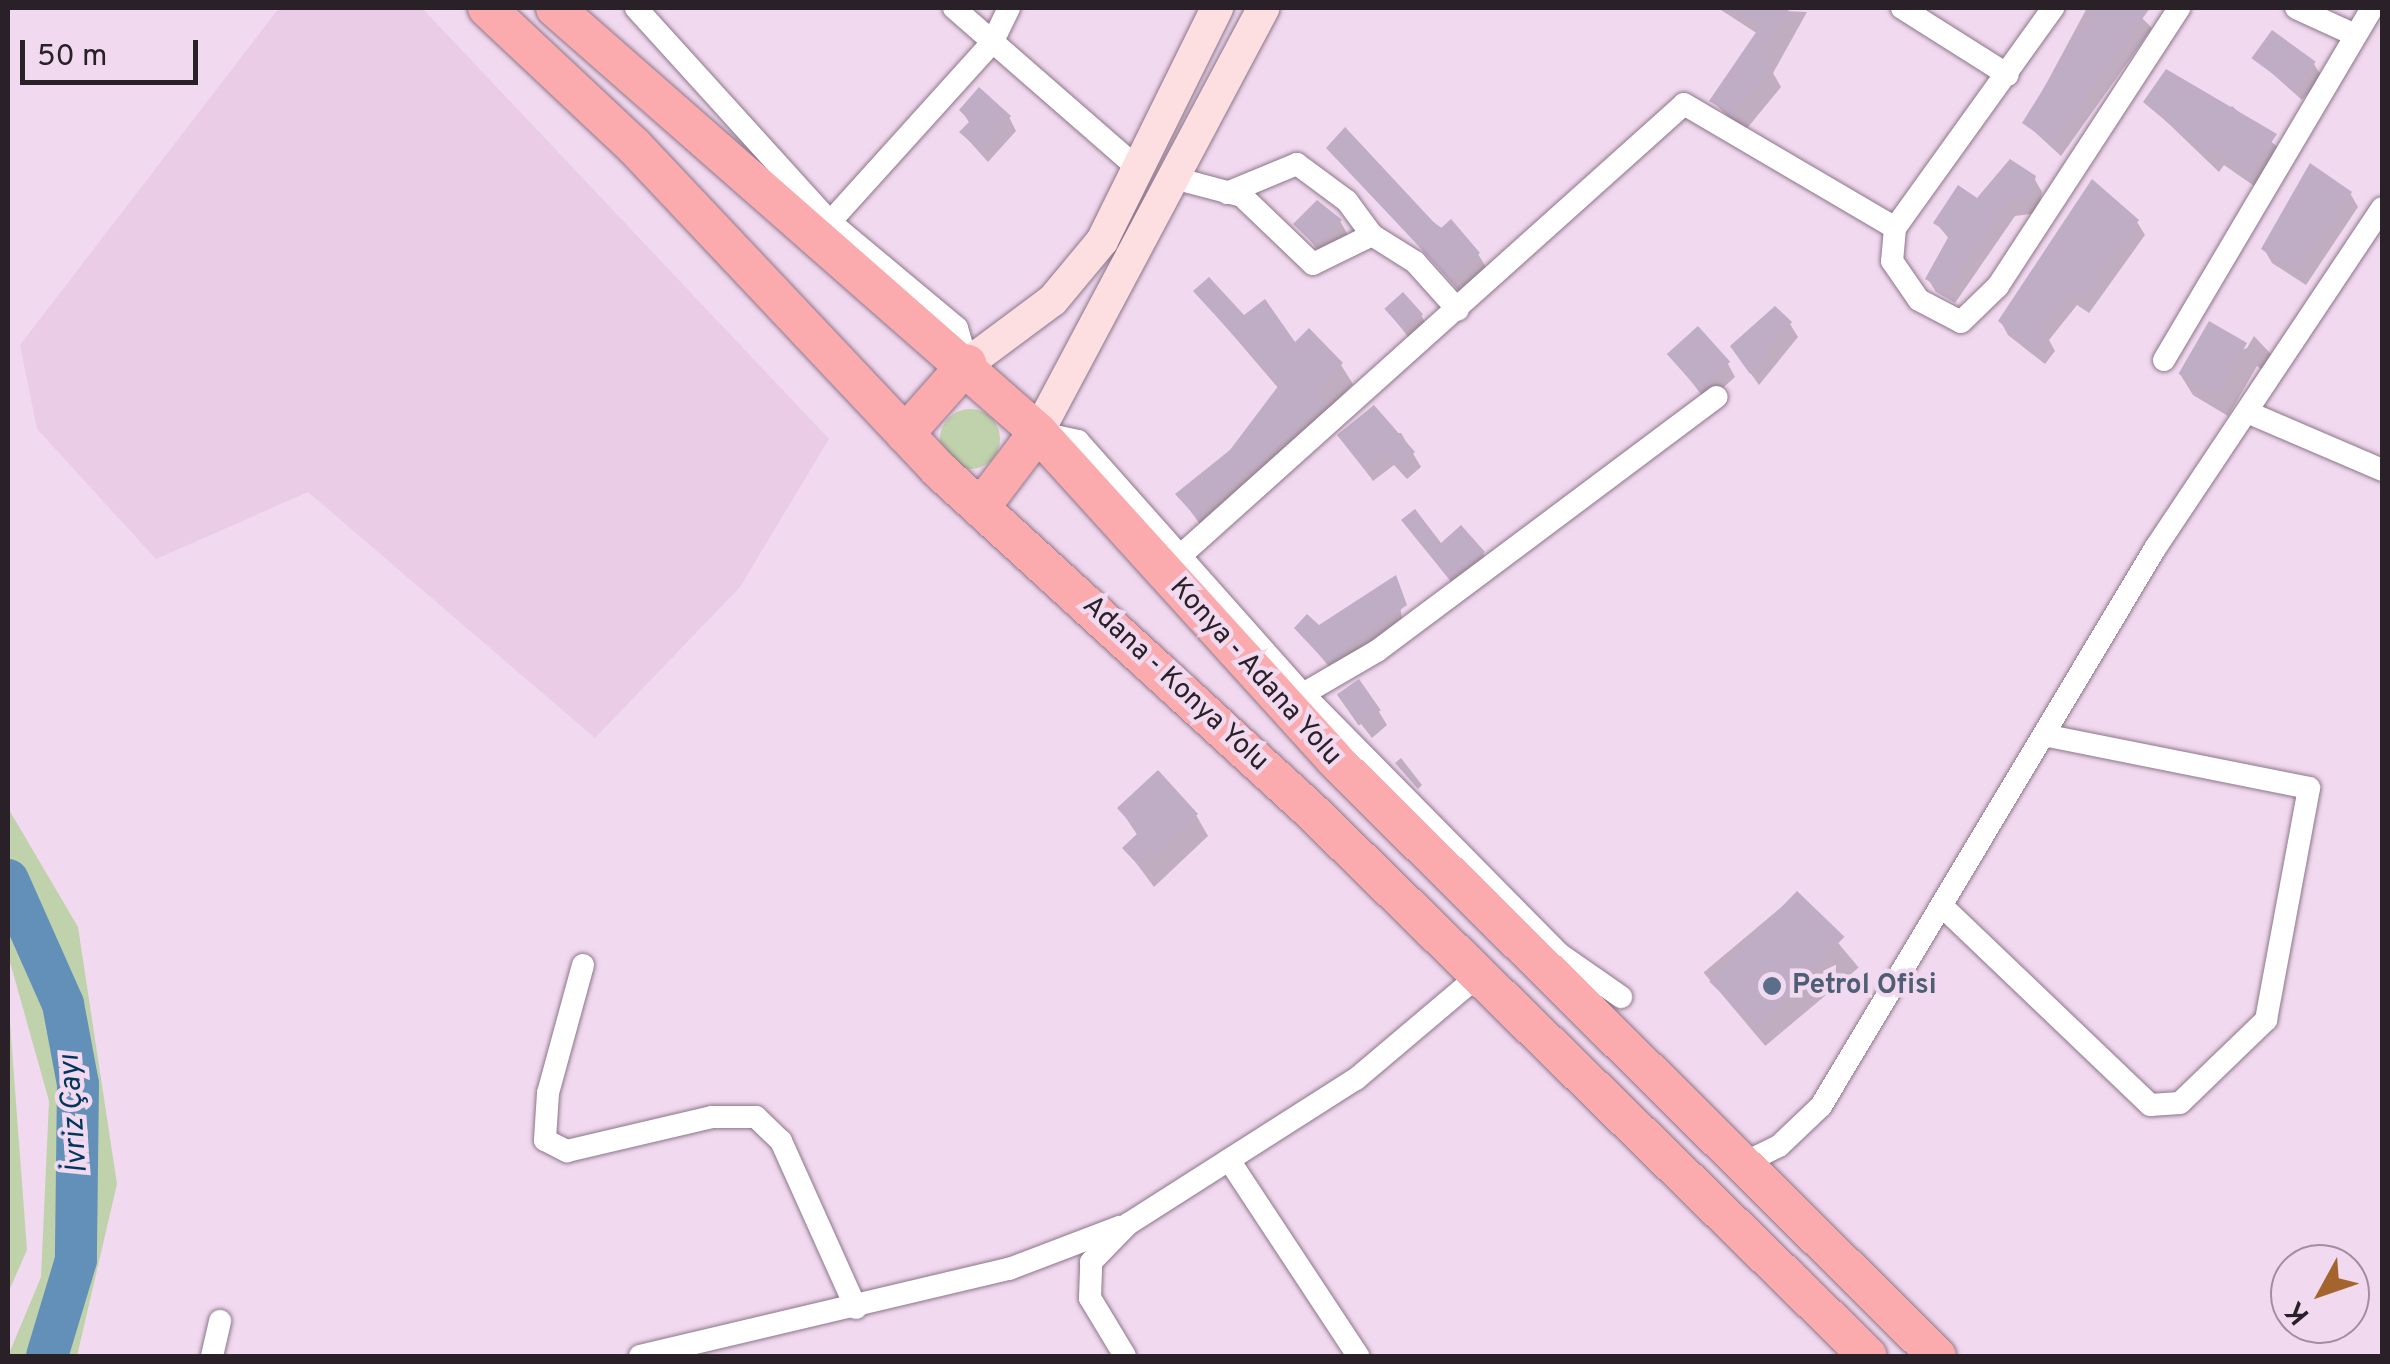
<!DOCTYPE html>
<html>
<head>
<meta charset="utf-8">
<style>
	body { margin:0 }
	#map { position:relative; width:2390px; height:1364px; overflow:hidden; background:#f1d9ef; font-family:Overpass,sans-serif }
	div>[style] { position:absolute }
	.built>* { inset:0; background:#eacce7 }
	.green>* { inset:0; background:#c0d2ab }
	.round { border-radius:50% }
	.shadow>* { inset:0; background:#0003; transform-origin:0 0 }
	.river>* { height:42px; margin:-21px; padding:0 21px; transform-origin:21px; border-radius:21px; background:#6390b8 }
	.building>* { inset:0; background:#bfadc5; transform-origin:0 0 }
	.roads { filter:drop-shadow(0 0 2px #8c7689) drop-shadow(0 0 2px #8c7689) }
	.minor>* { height:22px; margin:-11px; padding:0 11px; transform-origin:11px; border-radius:11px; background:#fff }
	.secondary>* { height:32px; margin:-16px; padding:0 16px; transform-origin:16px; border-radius:16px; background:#fedfe1 }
	.trunk>* { height:38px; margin:-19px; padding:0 19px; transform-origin:19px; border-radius:19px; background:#fbaaae }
	.dots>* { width:28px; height:28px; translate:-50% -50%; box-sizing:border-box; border:5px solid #f1d9ef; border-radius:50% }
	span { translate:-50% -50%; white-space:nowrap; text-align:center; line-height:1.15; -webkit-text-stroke:9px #f1d9ef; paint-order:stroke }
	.street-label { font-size:28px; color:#292028 }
	.service-label { font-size:28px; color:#4e5e75; font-weight:700 }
	.left { translate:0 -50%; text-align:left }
	.water-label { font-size:30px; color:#00355c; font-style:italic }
	.frame { position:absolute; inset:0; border:10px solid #292028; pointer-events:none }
	.north { position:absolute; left:2270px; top:1244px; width:100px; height:100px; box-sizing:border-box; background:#f1d9ef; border:2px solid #a18f9f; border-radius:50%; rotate:230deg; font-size:28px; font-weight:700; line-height:40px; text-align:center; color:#292028 }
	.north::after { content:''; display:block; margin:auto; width:35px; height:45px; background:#a4642e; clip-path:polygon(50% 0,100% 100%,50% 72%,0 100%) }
	.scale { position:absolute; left:20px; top:40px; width:178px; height:45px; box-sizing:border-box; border:5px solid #292028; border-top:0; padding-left:12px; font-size:30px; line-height:35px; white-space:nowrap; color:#292028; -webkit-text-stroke:8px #f1d9ef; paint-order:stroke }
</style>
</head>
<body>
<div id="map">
	<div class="built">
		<div style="clip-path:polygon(279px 8px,422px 8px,829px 439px,740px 587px,595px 738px,308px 492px,156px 559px,37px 429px,20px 345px)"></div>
	</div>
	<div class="green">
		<div class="round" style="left:940px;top:409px;width:60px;height:60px"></div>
		<div style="clip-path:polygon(8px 808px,78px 927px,117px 1184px,77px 1356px,8px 1356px,41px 1277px,49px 1101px,8px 955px)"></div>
		<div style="clip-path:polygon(8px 995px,27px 1250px,8px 1293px)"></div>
	</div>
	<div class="shadow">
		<div style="clip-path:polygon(1718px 8px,1807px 12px,1773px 73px,1781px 87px,1744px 132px,1712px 101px,1758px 34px)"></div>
		<div style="clip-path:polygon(2087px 8px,2132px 8px,2152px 28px,2061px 156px,2025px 123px)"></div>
		<div style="clip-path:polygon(2256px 59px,2314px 64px,2322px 77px,2302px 100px)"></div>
		<div style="clip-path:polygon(2146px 102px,2226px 114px,2232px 106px,2285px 154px,2260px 190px,2224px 165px,2219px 172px)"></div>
		<div style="clip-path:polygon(962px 111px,1009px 117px,1016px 131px,988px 162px,962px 133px,970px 124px)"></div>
		<div style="clip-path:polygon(1330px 148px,1478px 254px,1486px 267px,1459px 291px)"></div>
		<div style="clip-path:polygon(2034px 178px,2042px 192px,2037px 213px,2015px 216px,1955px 303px,1936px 292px,1928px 279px,1950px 240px,1936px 223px)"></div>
		<div style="clip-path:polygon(2350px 193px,2358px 207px,2306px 285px,2272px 263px,2264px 249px)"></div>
		<div style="clip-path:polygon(1340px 221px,1348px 235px,1324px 257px,1296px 224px)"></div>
		<div style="clip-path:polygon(2137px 222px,2145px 235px,2089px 313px,2077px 305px,2049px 340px,2055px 351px,2045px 364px,2008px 335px,2001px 322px)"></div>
		<div style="clip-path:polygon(1196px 292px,1341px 365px,1353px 384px,1208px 535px,1178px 494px,1231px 452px,1279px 389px)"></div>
		<div style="clip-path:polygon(1387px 310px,1421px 315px,1428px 328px,1413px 343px)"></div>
		<div style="clip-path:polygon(1790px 324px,1798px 337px,1759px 385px,1741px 360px)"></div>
		<div style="clip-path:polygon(2254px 336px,2283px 367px,2275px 379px,2257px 366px,2228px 416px,2193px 395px,2180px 374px,2247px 348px)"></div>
		<div style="clip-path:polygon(1670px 354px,1728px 364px,1735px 377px,1707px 402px)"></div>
		<div style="clip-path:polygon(1401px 433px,1421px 467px,1407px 479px,1394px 465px,1373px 481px,1340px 436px)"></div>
		<div style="clip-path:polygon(1404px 520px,1440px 546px,1483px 553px,1490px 567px,1458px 591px)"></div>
		<div style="clip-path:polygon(1396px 579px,1404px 631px,1336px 675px,1297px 628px,1318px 628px)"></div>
		<div style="clip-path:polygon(1347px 706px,1379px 712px,1387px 725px,1372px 738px)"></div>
		<div style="clip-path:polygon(1401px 758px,1422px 785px,1418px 789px,1395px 763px)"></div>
		<div style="clip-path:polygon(1120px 809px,1196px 815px,1208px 836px,1154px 887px,1125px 848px,1138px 836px)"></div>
		<div style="left:1797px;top:894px;width:96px;height:122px;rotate:50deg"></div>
	</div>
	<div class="river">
		<div style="left:8px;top:880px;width:136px;rotate:66.1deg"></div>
		<div style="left:63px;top:1004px;width:81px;rotate:79.4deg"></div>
		<div style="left:78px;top:1084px;width:176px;rotate:90.7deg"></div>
		<div style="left:76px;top:1260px;width:100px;rotate:106.8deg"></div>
	</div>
	<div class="building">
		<div style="clip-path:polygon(1730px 8px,1790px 8px,1761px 59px,1773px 68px,1733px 115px,1709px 101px,1761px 25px)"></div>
		<div style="clip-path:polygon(2094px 8px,2150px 8px,2053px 144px,2022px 123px)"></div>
		<div style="left:2272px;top:30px;width:54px;height:35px;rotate:36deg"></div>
		<div style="clip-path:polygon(2166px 69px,2277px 134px,2250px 174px,2214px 148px,2208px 156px,2143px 102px)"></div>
		<div style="clip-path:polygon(979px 87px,1011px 116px,980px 150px,959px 132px,970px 121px,959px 110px)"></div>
		<div style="clip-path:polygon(1345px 127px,1440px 229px,1451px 219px,1480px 253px,1450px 279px,1326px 148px)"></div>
		<div style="clip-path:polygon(2010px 159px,2036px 176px,2030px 200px,2008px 203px,1947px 291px,1925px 279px,1950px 234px,1933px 223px,1958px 185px,1977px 198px)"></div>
		<div style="clip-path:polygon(2310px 163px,2352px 192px,2298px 273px,2261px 249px)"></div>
		<div style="clip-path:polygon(2092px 179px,2139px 220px,2081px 301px,2069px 294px,2041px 329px,2050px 336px,2037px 353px,1998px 321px)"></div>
		<div style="clip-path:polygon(1317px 200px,1342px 220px,1315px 245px,1293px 224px)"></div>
		<div style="clip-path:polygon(1209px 277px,1244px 315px,1265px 299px,1295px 342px,1309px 328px,1343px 363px,1315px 391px,1326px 405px,1196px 517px,1175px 494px,1230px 450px,1279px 385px,1193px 291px)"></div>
		<div style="left:1403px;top:292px;width:30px;height:25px;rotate:48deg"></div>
		<div style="clip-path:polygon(1775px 306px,1792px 322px,1750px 374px,1730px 346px)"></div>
		<div style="left:2209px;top:321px;width:44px;height:61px;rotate:30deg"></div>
		<div style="left:1698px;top:326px;width:48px;height:42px;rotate:48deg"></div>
		<div style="clip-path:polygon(1374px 405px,1415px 452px,1398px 467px,1385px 453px,1364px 469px,1337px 435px)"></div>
		<div style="clip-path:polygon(1415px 509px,1441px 543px,1461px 525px,1485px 552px,1449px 579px,1401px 520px)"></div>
		<div style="clip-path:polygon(1396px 575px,1407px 605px,1327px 663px,1294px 628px,1307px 614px,1319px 625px)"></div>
		<div style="left:1359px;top:679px;width:38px;height:27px;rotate:55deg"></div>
		<div style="clip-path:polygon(1158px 770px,1198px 814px,1140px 867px,1122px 848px,1139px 832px,1117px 808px)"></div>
		<div style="left:1797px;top:891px;width:66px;height:126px;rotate:44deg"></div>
	</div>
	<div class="roads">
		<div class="minor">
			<div style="left:636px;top:8px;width:289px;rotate:47.8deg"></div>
			<div style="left:830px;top:222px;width:165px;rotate:39.8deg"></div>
			<div style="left:957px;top:328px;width:37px;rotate:74deg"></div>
			<div style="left:954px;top:8px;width:248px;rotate:41.1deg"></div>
			<div style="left:1902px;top:8px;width:125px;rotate:32.3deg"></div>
			<div style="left:2296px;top:8px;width:65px;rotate:24.6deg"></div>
			<div style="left:1174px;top:178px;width:70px;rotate:14.8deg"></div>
			<div style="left:1242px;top:196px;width:98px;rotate:43.8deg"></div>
			<div style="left:1313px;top:264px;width:66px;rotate:-26.2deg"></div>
			<div style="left:1372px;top:235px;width:51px;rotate:32.1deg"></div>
			<div style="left:1415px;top:262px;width:64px;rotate:48.1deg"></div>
			<div style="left:1227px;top:193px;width:76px;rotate:-22.5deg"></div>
			<div style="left:1297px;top:164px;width:62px;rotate:36.5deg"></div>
			<div style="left:1347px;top:201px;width:42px;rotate:53.7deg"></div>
			<div style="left:830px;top:222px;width:241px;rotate:-47.9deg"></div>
			<div style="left:992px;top:43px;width:39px;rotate:-64deg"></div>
			<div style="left:1895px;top:228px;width:271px;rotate:-54.3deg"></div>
			<div style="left:2164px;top:360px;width:409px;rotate:-59.4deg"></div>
			<div style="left:2247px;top:412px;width:147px;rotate:23.2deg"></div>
			<div style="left:1041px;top:433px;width:38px;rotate:12deg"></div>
			<div style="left:1078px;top:441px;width:339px;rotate:48.4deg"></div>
			<div style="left:1303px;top:694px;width:363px;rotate:45.4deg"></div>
			<div style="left:1558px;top:953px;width:77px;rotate:34.9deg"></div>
			<div style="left:1179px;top:557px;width:678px;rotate:-41.89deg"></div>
			<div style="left:1684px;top:104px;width:245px;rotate:30.4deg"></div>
			<div style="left:1895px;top:228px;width:33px;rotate:95deg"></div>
			<div style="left:1892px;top:261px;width:47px;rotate:55.3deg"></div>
			<div style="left:1919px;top:300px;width:47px;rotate:27.6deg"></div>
			<div style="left:1961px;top:322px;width:52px;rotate:-44.2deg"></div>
			<div style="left:1998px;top:286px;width:332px;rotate:-56.9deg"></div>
			<div style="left:1303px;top:694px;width:86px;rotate:-30.2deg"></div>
			<div style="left:1377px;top:651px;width:424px;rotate:-36.8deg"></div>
			<div style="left:1942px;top:906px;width:288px;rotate:43.7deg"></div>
			<div style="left:2150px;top:1105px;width:30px;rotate:-4deg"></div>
			<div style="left:2180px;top:1103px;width:120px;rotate:-44deg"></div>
			<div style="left:2266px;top:1020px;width:236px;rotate:-79.5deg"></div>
			<div style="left:2309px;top:788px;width:270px;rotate:-168.7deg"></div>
			<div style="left:583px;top:965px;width:133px;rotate:105.3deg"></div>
			<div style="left:548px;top:1093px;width:47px;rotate:93.7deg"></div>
			<div style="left:545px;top:1140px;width:25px;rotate:27deg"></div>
			<div style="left:567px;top:1151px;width:149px;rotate:-13.2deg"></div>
			<div style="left:712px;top:1117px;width:44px"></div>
			<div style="left:756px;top:1117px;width:35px;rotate:44deg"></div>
			<div style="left:781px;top:1141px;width:183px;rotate:65.8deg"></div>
			<div style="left:1229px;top:1160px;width:235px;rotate:56.6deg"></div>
			<div style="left:1740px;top:1165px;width:43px;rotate:-26deg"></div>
			<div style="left:1779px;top:1146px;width:58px;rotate:-43.6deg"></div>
			<div style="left:1821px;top:1106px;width:652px;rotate:-59.07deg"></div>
			<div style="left:2156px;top:547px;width:407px;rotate:-56.3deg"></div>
			<div style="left:212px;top:1356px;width:36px;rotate:-77deg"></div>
			<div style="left:640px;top:1356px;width:379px;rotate:-13.3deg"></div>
			<div style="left:1009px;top:1269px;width:118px;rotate:-20.9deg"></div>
			<div style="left:1125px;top:1356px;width:68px;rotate:-121.1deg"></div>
			<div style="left:1090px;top:1298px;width:36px;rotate:-88deg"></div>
			<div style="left:1091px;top:1262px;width:53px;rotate:-45.8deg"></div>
			<div style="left:1128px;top:1224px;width:270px;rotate:-32.5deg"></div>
			<div style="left:1356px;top:1079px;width:160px;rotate:-40.2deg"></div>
		</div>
		<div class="secondary">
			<div style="left:967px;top:364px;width:107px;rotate:-36.7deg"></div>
			<div style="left:1053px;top:300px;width:77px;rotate:-50.3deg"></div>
			<div style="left:1102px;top:241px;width:260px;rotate:-63.7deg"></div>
			<div style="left:1038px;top:432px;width:480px;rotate:-62deg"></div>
		</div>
		<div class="trunk">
			<div style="left:487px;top:8px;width:202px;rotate:43.2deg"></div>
			<div style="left:634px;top:146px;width:444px;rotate:46.7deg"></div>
			<div style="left:938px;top:469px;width:499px;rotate:42.5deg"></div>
			<div style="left:1306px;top:806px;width:786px;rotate:44.38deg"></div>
			<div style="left:555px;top:8px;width:643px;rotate:41.28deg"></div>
			<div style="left:1038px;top:432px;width:442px;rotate:47.8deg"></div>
			<div style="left:1335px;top:760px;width:847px;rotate:44.71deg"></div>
			<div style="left:905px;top:434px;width:94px;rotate:-48.5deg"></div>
			<div style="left:981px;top:507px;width:94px;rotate:-52.8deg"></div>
		</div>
	</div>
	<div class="dots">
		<div style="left:1772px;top:986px;background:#5c6f8a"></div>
	</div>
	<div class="street-label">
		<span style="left:1255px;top:672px;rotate:48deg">Konya - Adana Yolu</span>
		<span style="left:1175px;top:684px;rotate:43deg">Adana - Konya Yolu</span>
	</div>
	<div class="service-label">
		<span class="left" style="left:1792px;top:986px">Petrol Ofisi</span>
	</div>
	<div class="water-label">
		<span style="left:75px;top:1114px;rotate:-94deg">İvriz Çayı</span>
	</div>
	<div class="frame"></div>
	<div class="north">K</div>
	<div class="scale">50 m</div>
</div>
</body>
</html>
